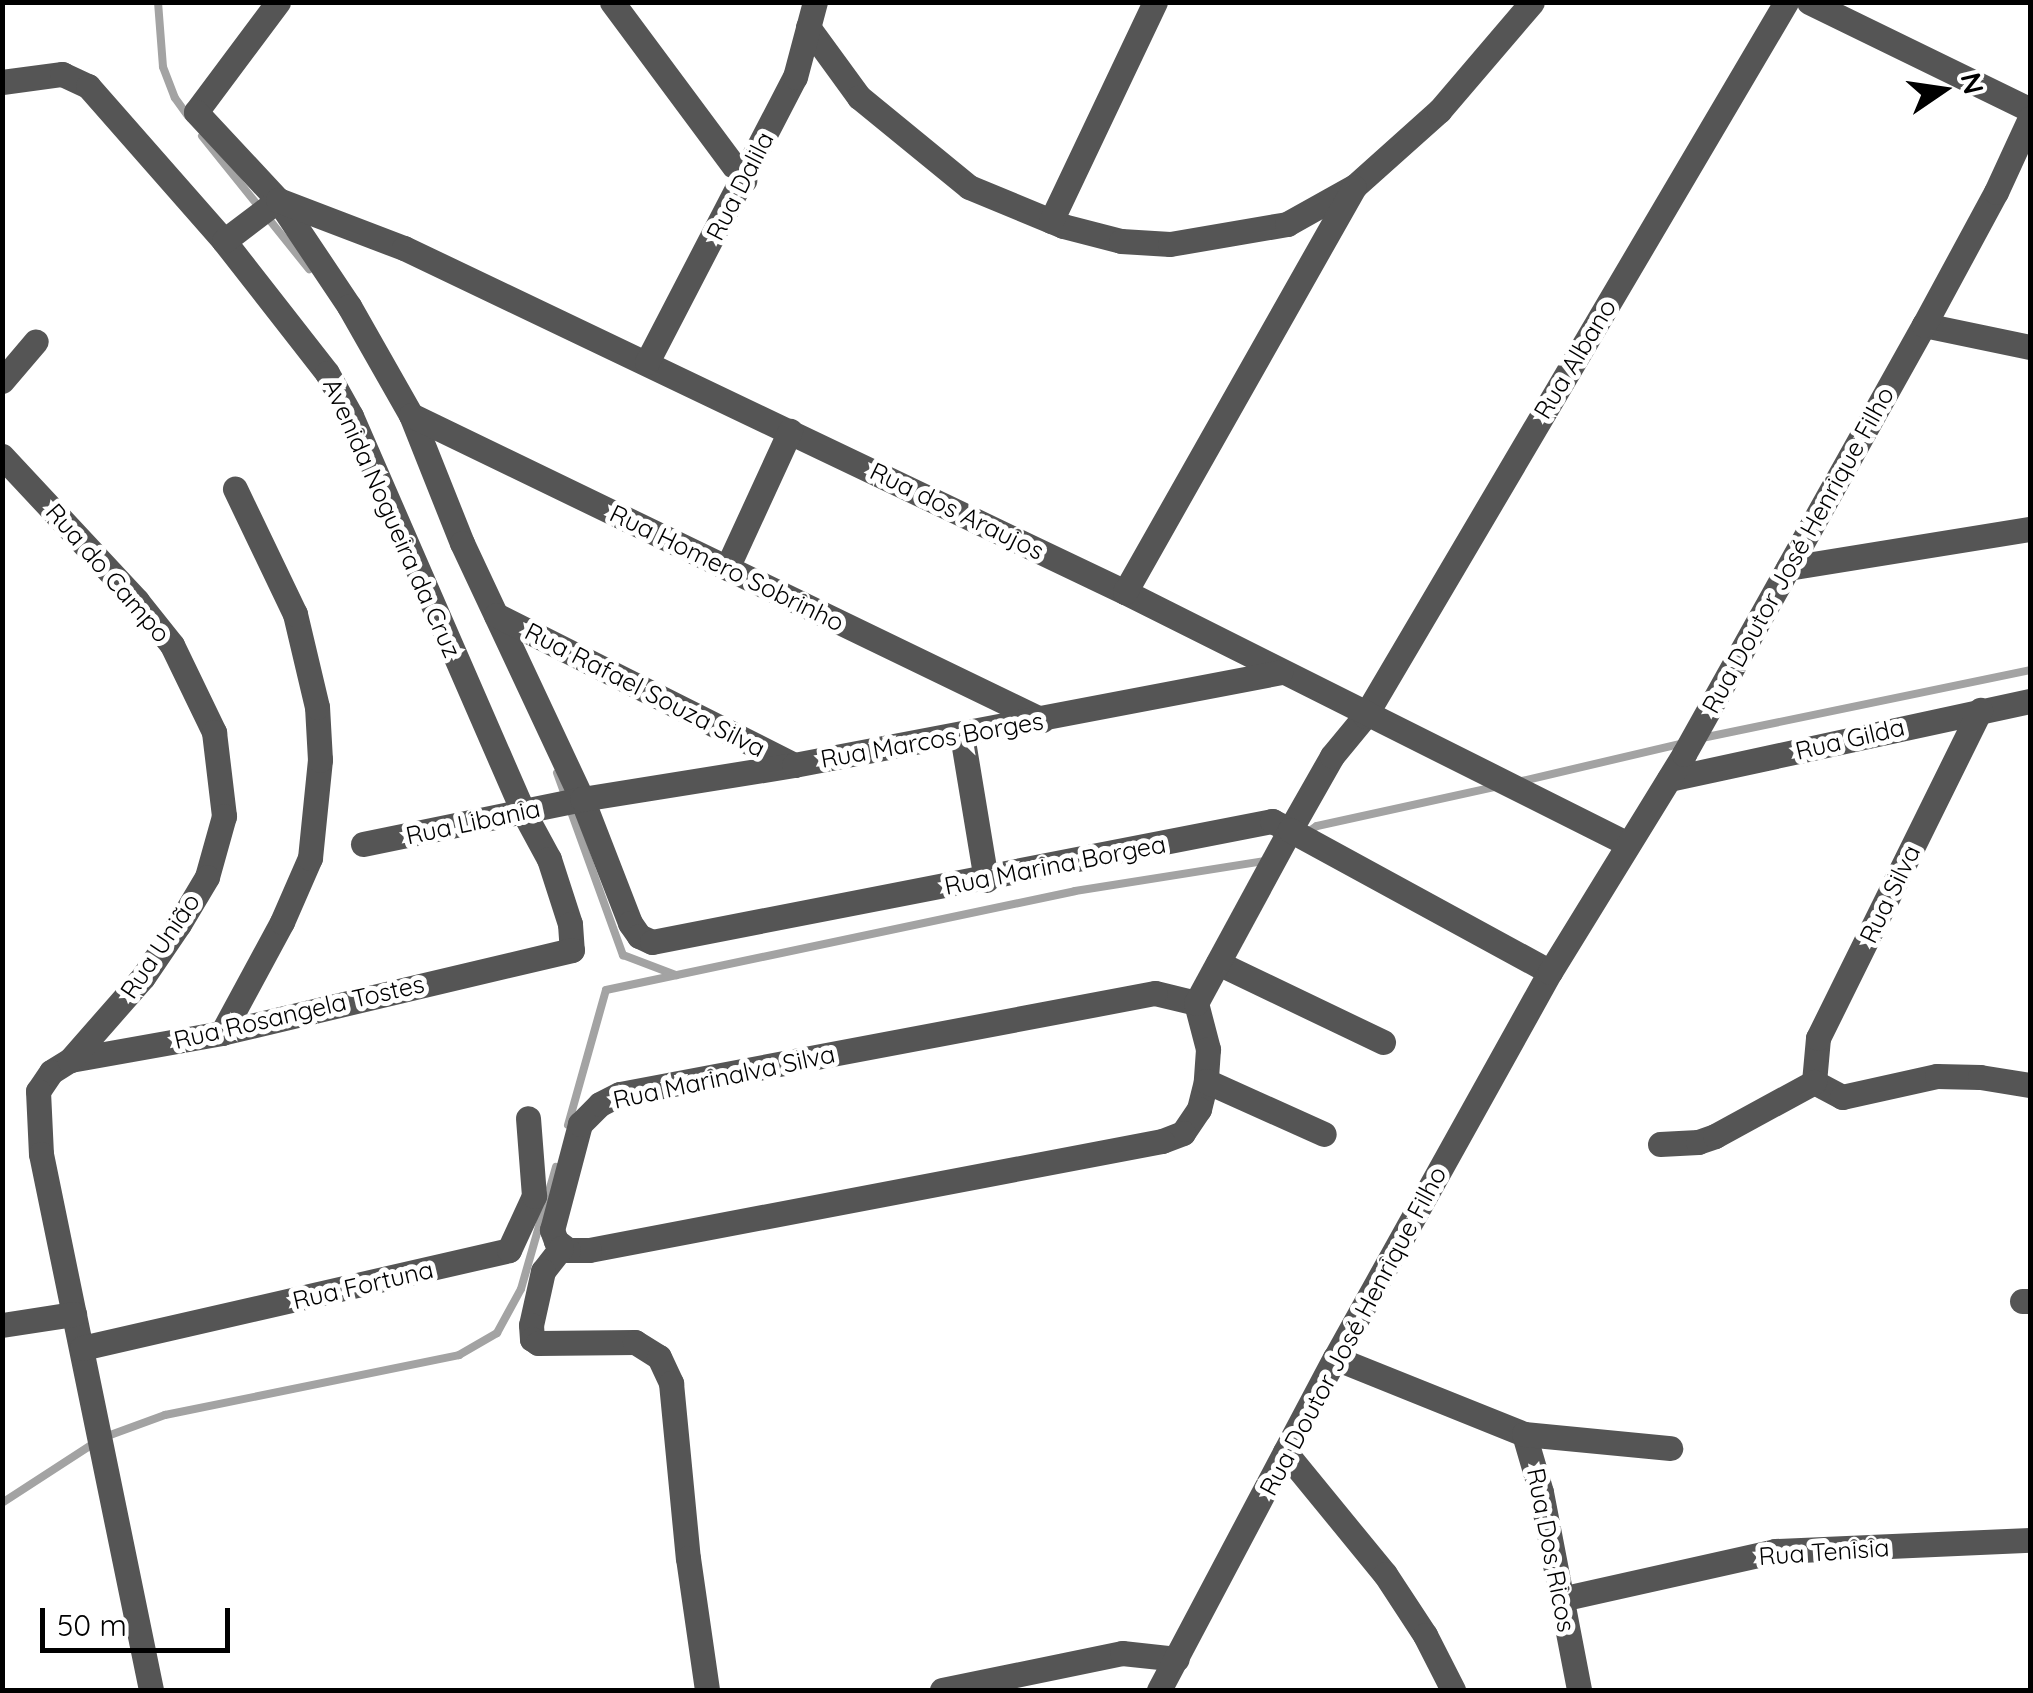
<!DOCTYPE html>
<html>
<head>
<meta charset="utf-8">
<style>
	body { margin:0 }
	#map { position:relative; width:2033px; height:1693px; overflow:hidden; background:#fff; font-family:Quicksand,sans-serif }
	div>[style] { position:absolute }
	.stream>* { height:8px; margin:-4px; padding:0 4px; transform-origin:4px; border-radius:4px; background:#a3a3a3 }
	.minor>* { height:25px; margin:-12.5px; padding:0 12.5px; transform-origin:12.5px; border-radius:12.5px; background:#555 }
	span { translate:-50% -50%; white-space:nowrap; text-align:center; line-height:1.15; -webkit-text-stroke:10px #fff; paint-order:stroke }
	.street-label { font-size:25px; color:#000 }
	.frame { position:absolute; inset:0; border:5px solid #000; pointer-events:none }
	.north { position:absolute; left:1893px; top:40px; width:100px; height:100px; -webkit-text-stroke:8px #fff; paint-order:stroke; rotate:77deg; font-size:28px; font-weight:700; line-height:40px; text-align:center; color:#000 }
	.north::after { content:''; display:block; margin:auto; width:35px; height:45px; background:#000; clip-path:polygon(50% 0,100% 100%,50% 72%,0 100%) }
	.scale { position:absolute; left:40px; top:1608px; width:190px; height:45px; box-sizing:border-box; border:5px solid #000; border-top:0; padding-left:12px; font-size:30px; line-height:35px; white-space:nowrap; color:#000; -webkit-text-stroke:8px #fff; paint-order:stroke }
</style>
</head>
<body>
<div id="map">
	<div class="stream">
		<div style="left:158px;top:2px;width:65px;rotate:85.6deg"></div>
		<div style="left:163px;top:67px;width:33px;rotate:69deg"></div>
		<div style="left:175px;top:98px;width:22px;rotate:54deg"></div>
		<div style="left:202px;top:136px;width:171px;rotate:51.2deg"></div>
		<div style="left:1702px;top:738px;width:335px;rotate:-11.7deg"></div>
		<div style="left:557px;top:773px;width:194px;rotate:70.1deg"></div>
		<div style="left:623px;top:955px;width:57px;rotate:20.7deg"></div>
		<div style="left:1522px;top:781px;width:166px;rotate:-13.2deg"></div>
		<div style="left:1305px;top:834px;width:14px;rotate:-34deg"></div>
		<div style="left:1317px;top:826px;width:186px;rotate:-12.4deg"></div>
		<div style="left:568px;top:1125px;width:140px;rotate:-74.3deg"></div>
		<div style="left:606px;top:990px;width:479px;rotate:-11.9deg"></div>
		<div style="left:1075px;top:891px;width:191px;rotate:-9deg"></div>
		<div style="left:2px;top:1503px;width:119px;rotate:-33deg"></div>
		<div style="left:102px;top:1438px;width:67px;rotate:-20.1deg"></div>
		<div style="left:165px;top:1415px;width:300px;rotate:-11.5deg"></div>
		<div style="left:459px;top:1355px;width:44px;rotate:-30.1deg"></div>
		<div style="left:497px;top:1333px;width:50px;rotate:-61.4deg"></div>
		<div style="left:521px;top:1289px;width:127px;rotate:-74deg"></div>
	</div>
	<div class="minor">
		<div style="left:278px;top:2px;width:137px;rotate:126.7deg"></div>
		<div style="left:196px;top:112px;width:120px;rotate:47deg"></div>
		<div style="left:278px;top:200px;width:128px;rotate:56.2deg"></div>
		<div style="left:349px;top:306px;width:125px;rotate:60.4deg"></div>
		<div style="left:411px;top:415px;width:138px;rotate:68.3deg"></div>
		<div style="left:462px;top:543px;width:283px;rotate:64.9deg"></div>
		<div style="left:582px;top:799px;width:133px;rotate:68.8deg"></div>
		<div style="left:630px;top:923px;width:16px;rotate:55deg"></div>
		<div style="left:639px;top:936px;width:14px;rotate:25deg"></div>
		<div style="left:652px;top:942px;width:632px;rotate:-11.04deg"></div>
		<div style="left:1272px;top:821px;width:20px;rotate:27deg"></div>
		<div style="left:1290px;top:830px;width:85px;rotate:-60.4deg"></div>
		<div style="left:1332px;top:756px;width:52px;rotate:-50.5deg"></div>
		<div style="left:1365px;top:716px;width:829px;rotate:-59.47deg"></div>
		<div style="left:612px;top:2px;width:222px;rotate:53.4deg"></div>
		<div style="left:1809px;top:2px;width:246px;rotate:26deg"></div>
		<div style="left:808px;top:27px;width:87px;rotate:53.9deg"></div>
		<div style="left:859px;top:97px;width:142px;rotate:39.3deg"></div>
		<div style="left:969px;top:187px;width:102px;rotate:22.5deg"></div>
		<div style="left:1063px;top:226px;width:60px;rotate:14.5deg"></div>
		<div style="left:1121px;top:241px;width:49px;rotate:3.5deg"></div>
		<div style="left:1170px;top:244px;width:119px;rotate:-9.7deg"></div>
		<div style="left:1287px;top:224px;width:78px;rotate:-29.2deg"></div>
		<div style="left:1355px;top:186px;width:113px;rotate:-41.8deg"></div>
		<div style="left:1439px;top:111px;width:143px;rotate:-49.5deg"></div>
		<div style="left:2px;top:82px;width:61px;rotate:-7.6deg"></div>
		<div style="left:62px;top:74px;width:29px;rotate:25deg"></div>
		<div style="left:88px;top:86px;width:206px;rotate:48.7deg"></div>
		<div style="left:224px;top:241px;width:167px;rotate:52deg"></div>
		<div style="left:327px;top:373px;width:49px;rotate:60.8deg"></div>
		<div style="left:351px;top:416px;width:433px;rotate:66.5deg"></div>
		<div style="left:524px;top:813px;width:52px;rotate:61.5deg"></div>
		<div style="left:549px;top:859px;width:68px;rotate:72.1deg"></div>
		<div style="left:570px;top:924px;width:26px;rotate:86deg"></div>
		<div style="left:572px;top:950px;width:360px;rotate:166.7deg"></div>
		<div style="left:222px;top:1033px;width:154px;rotate:169.9deg"></div>
		<div style="left:70px;top:1060px;width:22px;rotate:148deg"></div>
		<div style="left:51px;top:1072px;width:23px;rotate:124deg"></div>
		<div style="left:38px;top:1091px;width:63px;rotate:87.3deg"></div>
		<div style="left:41px;top:1154px;width:547px;rotate:78.4deg"></div>
		<div style="left:1051px;top:221px;width:242px;rotate:-64.6deg"></div>
		<div style="left:224px;top:241px;width:68px;rotate:-37.2deg"></div>
		<div style="left:278px;top:200px;width:135px;rotate:20.9deg"></div>
		<div style="left:404px;top:248px;width:799px;rotate:25.51deg"></div>
		<div style="left:1125px;top:592px;width:560px;rotate:26.61deg"></div>
		<div style="left:1924px;top:325px;width:108px;rotate:11.7deg"></div>
		<div style="left:647px;top:362px;width:321px;rotate:-62.6deg"></div>
		<div style="left:795px;top:77px;width:78px;rotate:-75.1deg"></div>
		<div style="left:2px;top:381px;width:52px;rotate:-49.6deg"></div>
		<div style="left:411px;top:415px;width:701px;rotate:25.8deg"></div>
		<div style="left:2px;top:456px;width:198px;rotate:47deg"></div>
		<div style="left:137px;top:601px;width:56px;rotate:51.5deg"></div>
		<div style="left:172px;top:645px;width:97px;rotate:64.2deg"></div>
		<div style="left:214px;top:732px;width:85px;rotate:83.2deg"></div>
		<div style="left:224px;top:816px;width:63px;rotate:105.6deg"></div>
		<div style="left:207px;top:877px;width:55px;rotate:120.8deg"></div>
		<div style="left:179px;top:924px;width:64px;rotate:124.2deg"></div>
		<div style="left:143px;top:977px;width:111px;rotate:131.3deg"></div>
		<div style="left:727px;top:568px;width:151px;rotate:-65.3deg"></div>
		<div style="left:1788px;top:568px;width:245px;rotate:-9.2deg"></div>
		<div style="left:1125px;top:592px;width:465px;rotate:-60.5deg"></div>
		<div style="left:496px;top:615px;width:334px;rotate:26.7deg"></div>
		<div style="left:962px;top:735px;width:147px;rotate:80.6deg"></div>
		<div style="left:1669px;top:779px;width:369px;rotate:-12.2deg"></div>
		<div style="left:363px;top:844px;width:224px;rotate:-11.6deg"></div>
		<div style="left:582px;top:799px;width:215px;rotate:-9.1deg"></div>
		<div style="left:794px;top:765px;width:495px;rotate:-10.8deg"></div>
		<div style="left:1218px;top:963px;width:183px;rotate:25.6deg"></div>
		<div style="left:1155px;top:993px;width:42px;rotate:13.7deg"></div>
		<div style="left:1196px;top:1003px;width:48px;rotate:75.4deg"></div>
		<div style="left:1208px;top:1049px;width:32px;rotate:94deg"></div>
		<div style="left:1206px;top:1081px;width:29px;rotate:104deg"></div>
		<div style="left:1199px;top:1109px;width:29px;rotate:124deg"></div>
		<div style="left:1183px;top:1133px;width:22px;rotate:159deg"></div>
		<div style="left:1162px;top:1141px;width:583px;rotate:169.23deg"></div>
		<div style="left:589px;top:1250px;width:21px;rotate:180deg"></div>
		<div style="left:568px;top:1250px;width:15px;rotate:-143deg"></div>
		<div style="left:556px;top:1241px;width:12px;rotate:-110deg"></div>
		<div style="left:552px;top:1230px;width:110px;rotate:-75.2deg"></div>
		<div style="left:580px;top:1124px;width:28px;rotate:-45deg"></div>
		<div style="left:600px;top:1104px;width:22px;rotate:-27deg"></div>
		<div style="left:620px;top:1094px;width:544px;rotate:-10.69deg"></div>
		<div style="left:1196px;top:1003px;width:197px;rotate:-61.5deg"></div>
		<div style="left:1290px;top:830px;width:296px;rotate:28.6deg"></div>
		<div style="left:222px;top:1033px;width:126px;rotate:-61.6deg"></div>
		<div style="left:282px;top:922px;width:70px;rotate:-66.4deg"></div>
		<div style="left:310px;top:858px;width:99px;rotate:-84.2deg"></div>
		<div style="left:320px;top:760px;width:53px;rotate:-93.2deg"></div>
		<div style="left:317px;top:707px;width:96px;rotate:-103.3deg"></div>
		<div style="left:295px;top:614px;width:139px;rotate:-115.6deg"></div>
		<div style="left:1206px;top:1081px;width:129px;rotate:24.2deg"></div>
		<div style="left:1814px;top:1082px;width:44px;rotate:-84.8deg"></div>
		<div style="left:1818px;top:1038px;width:366px;rotate:-63.7deg"></div>
		<div style="left:1814px;top:1082px;width:32px;rotate:28deg"></div>
		<div style="left:1842px;top:1097px;width:97px;rotate:-12.5deg"></div>
		<div style="left:1937px;top:1076px;width:43px;rotate:1.3deg"></div>
		<div style="left:1980px;top:1077px;width:51px;rotate:9.1deg"></div>
		<div style="left:1660px;top:1144px;width:38px;rotate:-3deg"></div>
		<div style="left:1698px;top:1142px;width:18px;rotate:-19deg"></div>
		<div style="left:1715px;top:1136px;width:113px;rotate:-28.6deg"></div>
		<div style="left:561px;top:1248px;width:29px;rotate:128deg"></div>
		<div style="left:543px;top:1271px;width:55px;rotate:102.5deg"></div>
		<div style="left:531px;top:1325px;width:14px;rotate:86deg"></div>
		<div style="left:532px;top:1339px;width:7px;rotate:34deg"></div>
		<div style="left:538px;top:1343px;width:97px;rotate:-0.6deg"></div>
		<div style="left:635px;top:1342px;width:28px;rotate:32deg"></div>
		<div style="left:659px;top:1357px;width:29px;rotate:65deg"></div>
		<div style="left:671px;top:1383px;width:176px;rotate:84.5deg"></div>
		<div style="left:688px;top:1558px;width:133px;rotate:81.8deg"></div>
		<div style="left:2022px;top:1301px;width:8px"></div>
		<div style="left:2px;top:1325px;width:73px;rotate:-8.7deg"></div>
		<div style="left:82px;top:1348px;width:438px;rotate:-12.9deg"></div>
		<div style="left:509px;top:1250px;width:60px;rotate:-65.2deg"></div>
		<div style="left:534px;top:1196px;width:78px;rotate:-94.4deg"></div>
		<div style="left:1335px;top:1358px;width:204px;rotate:21.9deg"></div>
		<div style="left:1524px;top:1434px;width:60px;rotate:73.7deg"></div>
		<div style="left:1541px;top:1492px;width:202px;rotate:79.1deg"></div>
		<div style="left:1524px;top:1434px;width:147px;rotate:5.5deg"></div>
		<div style="left:1285px;top:1452px;width:158px;rotate:50.7deg"></div>
		<div style="left:1385px;top:1574px;width:73px;rotate:56.7deg"></div>
		<div style="left:1425px;top:1635px;width:62px;rotate:63deg"></div>
		<div style="left:1561px;top:1599px;width:219px;rotate:-12.6deg"></div>
		<div style="left:1775px;top:1551px;width:255px;rotate:-2.5deg"></div>
		<div style="left:942px;top:1690px;width:184px;rotate:-11.6deg"></div>
		<div style="left:1122px;top:1653px;width:55px;rotate:6.2deg"></div>
		<div style="left:1159px;top:1690px;width:376px;rotate:-62.1deg"></div>
		<div style="left:1335px;top:1358px;width:442px;rotate:-60.9deg"></div>
		<div style="left:1550px;top:972px;width:256px;rotate:-58.4deg"></div>
		<div style="left:1684px;top:754px;width:492px;rotate:-60.8deg"></div>
		<div style="left:1924px;top:325px;width:151px;rotate:-61.6deg"></div>
		<div style="left:1996px;top:192px;width:81px;rotate:-65.3deg"></div>
	</div>
	<div class="street-label">
		<span style="left:740px;top:186px;rotate:-63deg">Rua Dalila</span>
		<span style="left:1575px;top:359px;rotate:-59deg">Rua Albano</span>
		<span style="left:957px;top:511px;rotate:26deg">Rua dos Araujos</span>
		<span style="left:392px;top:518px;rotate:66deg">Avenida Nogueira da Cruz</span>
		<span style="left:1798px;top:550px;rotate:-61deg">Rua Doutor José Henrique Filho</span>
		<span style="left:727px;top:568px;rotate:26deg">Rua Homero Sobrinho</span>
		<span style="left:108px;top:573px;rotate:49deg">Rua do Campo</span>
		<span style="left:645px;top:690px;rotate:27deg">Rua Rafael Souza Silva</span>
		<span style="left:1850px;top:739px;rotate:-13deg">Rua Gilda</span>
		<span style="left:932px;top:740px;rotate:-10deg">Rua Marcos Borges</span>
		<span style="left:473px;top:822px;rotate:-12deg">Rua Libania</span>
		<span style="left:1055px;top:865px;rotate:-11deg">Rua Marina Borgea</span>
		<span style="left:1890px;top:894px;rotate:-64deg">Rua Silva</span>
		<span style="left:160px;top:946px;rotate:-56deg">Rua União</span>
		<span style="left:299px;top:1012px;rotate:-13deg">Rua Rosangela Tostes</span>
		<span style="left:724px;top:1077px;rotate:-12deg">Rua Marinalva Silva</span>
		<span style="left:363px;top:1285px;rotate:-13deg">Rua Fortuna</span>
		<span style="left:1353px;top:1331px;rotate:-62deg">Rua Doutor José Henrique Filho</span>
		<span style="left:1551px;top:1550px;rotate:79deg">Rua Dos Ricos</span>
		<span style="left:1824px;top:1552px;rotate:-4deg">Rua Tenisia</span>
	</div>
	<div class="frame"></div>
	<div class="north">N</div>
	<div class="scale">50 m</div>
</div>
</body>
</html>
